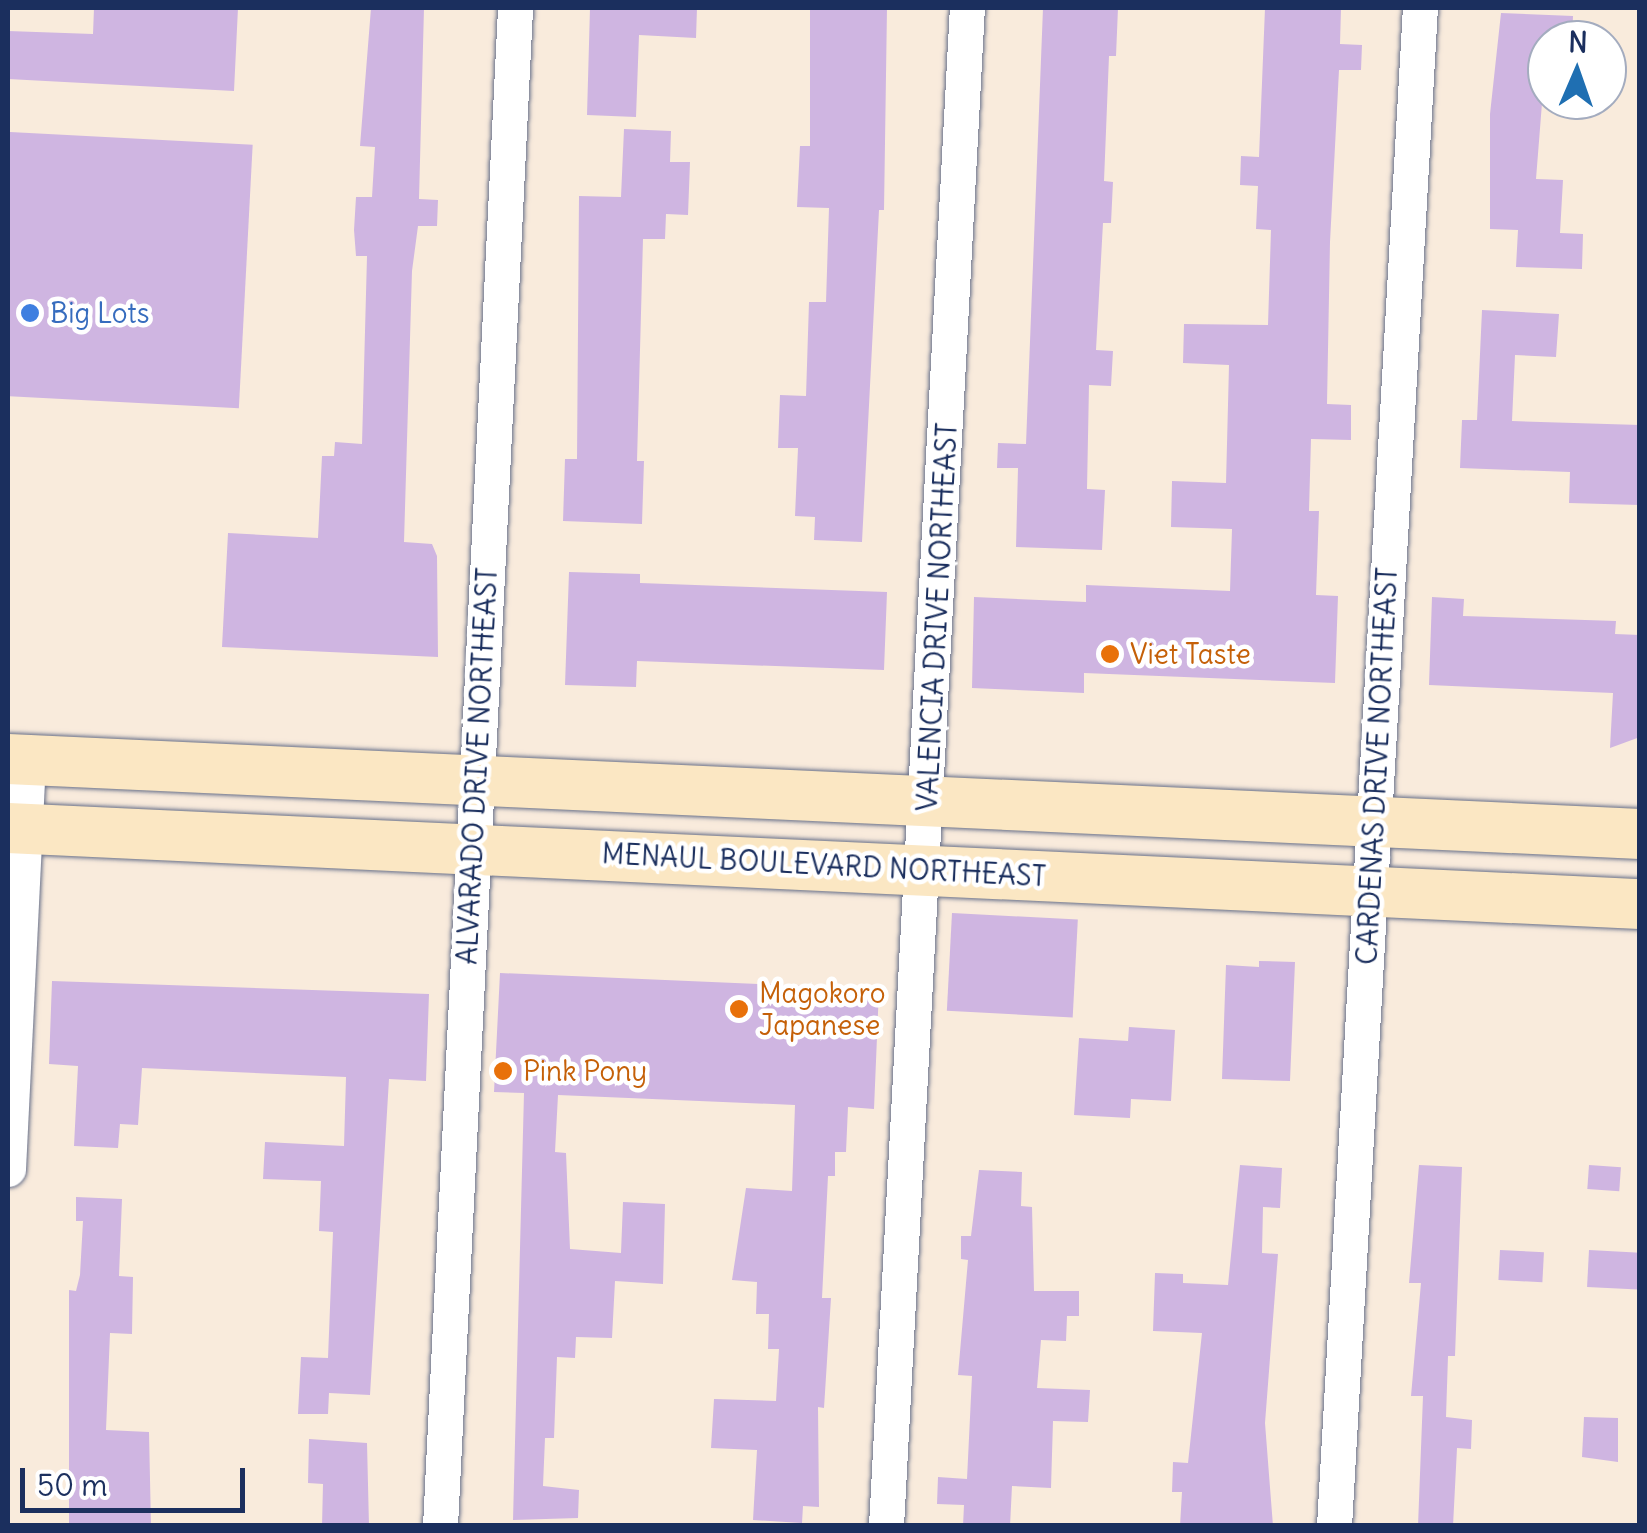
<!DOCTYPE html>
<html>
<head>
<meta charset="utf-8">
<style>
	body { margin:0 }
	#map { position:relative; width:1647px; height:1533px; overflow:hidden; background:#f9ebdc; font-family:Delius,sans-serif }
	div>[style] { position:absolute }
	.building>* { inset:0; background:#cfb5e1; transform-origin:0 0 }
	.roads { filter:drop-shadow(0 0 2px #69718a) drop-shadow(0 0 2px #69718a) }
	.street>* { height:35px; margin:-17.5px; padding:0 17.5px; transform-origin:17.5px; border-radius:17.5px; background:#fff }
	.secondary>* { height:50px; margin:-25px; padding:0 25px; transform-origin:25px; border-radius:25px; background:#fbe7c3 }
	.dots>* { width:28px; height:28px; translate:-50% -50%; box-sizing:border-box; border:5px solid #fff; border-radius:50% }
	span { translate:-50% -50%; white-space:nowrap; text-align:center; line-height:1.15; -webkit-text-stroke:9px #fff; paint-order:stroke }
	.shop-label { font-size:28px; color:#366cbe }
	.left { translate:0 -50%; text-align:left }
	.street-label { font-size:28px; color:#1b2f5e }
	.food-label { font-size:28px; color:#c56008 }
	.frame { position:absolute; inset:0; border:10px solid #1b2f5e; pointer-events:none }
	.north { position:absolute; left:1527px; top:20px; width:100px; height:100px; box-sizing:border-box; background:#fff; border:2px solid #a4acbf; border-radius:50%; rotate:2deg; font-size:28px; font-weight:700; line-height:40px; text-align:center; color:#1b2f5e }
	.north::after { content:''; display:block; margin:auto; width:35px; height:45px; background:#1f6fb2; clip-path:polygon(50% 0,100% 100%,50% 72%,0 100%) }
	.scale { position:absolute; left:20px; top:1468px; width:225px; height:45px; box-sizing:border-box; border:5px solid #1b2f5e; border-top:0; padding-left:12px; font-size:30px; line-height:35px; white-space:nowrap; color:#1b2f5e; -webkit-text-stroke:8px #fff; paint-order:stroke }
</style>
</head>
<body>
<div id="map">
	<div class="building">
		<div style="clip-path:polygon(94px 8px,238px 8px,234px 91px,8px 79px,8px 31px,93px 34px)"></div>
		<div style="clip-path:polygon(371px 8px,424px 8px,419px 199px,438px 200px,437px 226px,418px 226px,412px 271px,404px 542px,432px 544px,437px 556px,438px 657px,222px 647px,228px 533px,318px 538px,322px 456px,334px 456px,335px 442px,362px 444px,367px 256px,356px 256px,354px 230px,356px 197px,372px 197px,375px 147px,360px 146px)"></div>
		<div style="clip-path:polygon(590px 8px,697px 8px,696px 38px,639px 35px,636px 117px,587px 115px)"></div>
		<div style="clip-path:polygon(810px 8px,887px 8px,884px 210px,879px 210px,862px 542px,814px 540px,815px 517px,795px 516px,798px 448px,778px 448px,780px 395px,806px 396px,809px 302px,826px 302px,829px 208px,797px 207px,800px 146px,810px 146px)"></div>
		<div style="clip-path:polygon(1043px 8px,1118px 8px,1116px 56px,1109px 56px,1104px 181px,1113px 182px,1111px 223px,1103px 223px,1096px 350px,1113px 351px,1111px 386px,1089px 385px,1087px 489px,1105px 490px,1102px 550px,1016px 547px,1018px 468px,997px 468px,998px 443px,1026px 444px)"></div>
		<div style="clip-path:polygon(1265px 8px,1341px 8px,1340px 44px,1362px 45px,1361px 70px,1339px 70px,1330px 242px,1327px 404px,1351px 405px,1351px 440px,1311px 439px,1309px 511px,1319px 511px,1316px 595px,1338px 596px,1335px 683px,1084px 673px,1084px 693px,972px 688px,974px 597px,1086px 602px,1086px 585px,1230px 591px,1232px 529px,1171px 527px,1172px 481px,1226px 483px,1229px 365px,1183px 363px,1184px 324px,1268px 325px,1271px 230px,1256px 229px,1258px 186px,1240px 185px,1241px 156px,1259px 157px)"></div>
		<div style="clip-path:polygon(1501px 13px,1573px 16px,1572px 40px,1547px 40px,1536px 179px,1563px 180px,1560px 233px,1583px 234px,1582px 269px,1516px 267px,1518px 230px,1490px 229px,1490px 114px)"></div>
		<div style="clip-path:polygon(624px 129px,671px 131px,670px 162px,690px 162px,688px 215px,666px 214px,665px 239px,643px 239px,637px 461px,644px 461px,642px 524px,563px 521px,565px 459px,577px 459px,579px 196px,621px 197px)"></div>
		<div style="left:10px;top:132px;width:243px;height:264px;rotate:3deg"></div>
		<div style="clip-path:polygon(1482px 310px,1559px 314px,1556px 357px,1515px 355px,1512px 421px,1640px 425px,1640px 505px,1569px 503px,1570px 472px,1460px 468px,1462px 420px,1477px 420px)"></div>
		<div style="clip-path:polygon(569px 572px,640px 574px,640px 583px,887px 592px,884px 670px,637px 661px,636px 687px,565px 685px)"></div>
		<div style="clip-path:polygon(1432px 597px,1464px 599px,1463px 616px,1616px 621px,1615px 634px,1640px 635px,1640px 737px,1610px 748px,1613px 693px,1429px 685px)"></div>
		<div style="left:952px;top:913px;width:126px;height:98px;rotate:3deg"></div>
		<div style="clip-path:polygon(1259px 961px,1295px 962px,1290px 1081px,1222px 1079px,1226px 965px,1259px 967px)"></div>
		<div style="clip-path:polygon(500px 973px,879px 989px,874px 1109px,848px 1107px,846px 1152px,835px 1152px,835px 1176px,828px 1176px,822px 1298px,831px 1298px,824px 1408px,818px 1407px,819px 1507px,803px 1506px,802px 1523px,753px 1520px,757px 1450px,711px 1448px,714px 1399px,776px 1401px,779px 1349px,768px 1349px,769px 1314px,756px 1314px,757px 1282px,732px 1280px,746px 1188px,792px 1191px,795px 1105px,558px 1095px,555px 1152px,566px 1153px,570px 1249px,621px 1253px,623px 1202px,665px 1204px,663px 1284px,615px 1281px,612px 1338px,576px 1337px,575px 1358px,557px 1357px,554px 1438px,545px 1438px,543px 1486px,579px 1490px,578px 1518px,513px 1520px,524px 1093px,494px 1092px)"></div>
		<div style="clip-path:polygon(52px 981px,429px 994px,426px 1081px,389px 1079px,370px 1395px,329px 1393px,328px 1414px,298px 1414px,301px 1357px,328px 1358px,333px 1232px,319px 1231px,321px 1181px,263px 1179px,265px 1142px,344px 1146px,346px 1077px,142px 1068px,138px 1125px,120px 1124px,118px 1148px,74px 1146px,78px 1066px,49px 1064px)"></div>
		<div style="clip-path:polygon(1129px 1027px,1175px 1030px,1171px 1101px,1131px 1099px,1130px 1118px,1074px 1115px,1079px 1038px,1128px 1041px)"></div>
		<div style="clip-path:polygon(1240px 1165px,1282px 1168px,1280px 1208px,1263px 1207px,1262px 1253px,1278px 1254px,1265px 1423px,1273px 1526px,1180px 1526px,1182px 1492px,1172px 1492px,1173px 1462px,1188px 1463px,1202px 1333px,1153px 1331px,1155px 1273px,1183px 1274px,1183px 1283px,1228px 1285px)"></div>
		<div style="clip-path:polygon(1419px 1165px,1462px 1167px,1455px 1356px,1448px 1356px,1446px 1417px,1472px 1420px,1471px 1449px,1457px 1448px,1453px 1526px,1418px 1526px,1423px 1396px,1411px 1396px,1421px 1283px,1409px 1283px)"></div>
		<div style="left:1589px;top:1165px;width:32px;height:24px;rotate:4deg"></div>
		<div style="clip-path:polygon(979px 1170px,1022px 1172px,1021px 1206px,1032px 1207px,1034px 1291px,1079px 1291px,1079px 1316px,1067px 1316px,1066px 1341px,1041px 1340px,1037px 1388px,1090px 1390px,1088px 1422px,1053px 1421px,1051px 1488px,1012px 1486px,1010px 1526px,963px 1526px,964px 1505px,937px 1504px,938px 1477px,967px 1479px,972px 1376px,958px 1375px,968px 1260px,961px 1259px,961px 1236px,971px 1236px)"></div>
		<div style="clip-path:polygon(76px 1197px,122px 1199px,119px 1276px,133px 1277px,132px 1334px,110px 1333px,106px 1430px,149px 1432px,151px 1526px,69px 1526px,69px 1290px,76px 1291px,80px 1275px,83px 1221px,76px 1221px)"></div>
		<div style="left:1500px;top:1250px;width:44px;height:30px;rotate:3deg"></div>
		<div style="left:1589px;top:1250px;width:51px;height:37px;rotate:3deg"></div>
		<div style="clip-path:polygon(1584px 1417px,1618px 1418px,1618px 1462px,1582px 1457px)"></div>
		<div style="clip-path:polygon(309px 1439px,367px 1443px,369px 1526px,322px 1526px,323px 1484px,308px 1483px)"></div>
	</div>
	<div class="roads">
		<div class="street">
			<div style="left:8px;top:1169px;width:409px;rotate:-87.2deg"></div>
			<div style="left:440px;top:1526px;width:1520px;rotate:-87.17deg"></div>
			<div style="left:886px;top:1526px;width:1520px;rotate:-86.95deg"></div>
			<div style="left:1334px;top:1526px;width:1520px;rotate:-86.76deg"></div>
		</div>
		<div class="secondary">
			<div style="left:8px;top:759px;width:1634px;rotate:2.63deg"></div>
			<div style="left:8px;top:828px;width:1634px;rotate:2.67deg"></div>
		</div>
	</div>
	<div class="dots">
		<div style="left:30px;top:313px;background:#3f7fe0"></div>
		<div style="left:1110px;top:654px;background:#e8710a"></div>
		<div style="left:739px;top:1009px;background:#e8710a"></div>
		<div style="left:503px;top:1071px;background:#e8710a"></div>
	</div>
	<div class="shop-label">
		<span class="left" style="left:50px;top:313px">Big Lots</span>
	</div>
	<div class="street-label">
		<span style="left:937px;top:617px;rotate:-87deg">VALENCIA DRIVE NORTHEAST</span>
		<span style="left:477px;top:766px;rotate:-87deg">ALVARADO DRIVE NORTHEAST</span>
		<span style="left:1377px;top:766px;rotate:-87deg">CARDENAS DRIVE NORTHEAST</span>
		<span style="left:824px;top:865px;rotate:3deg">MENAUL BOULEVARD NORTHEAST</span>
	</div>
	<div class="food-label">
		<span class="left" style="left:1130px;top:654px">Viet Taste</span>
		<span class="left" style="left:759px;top:1009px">Magokoro<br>Japanese</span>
		<span class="left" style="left:523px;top:1071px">Pink Pony</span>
	</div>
	<div class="frame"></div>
	<div class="north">N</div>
	<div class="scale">50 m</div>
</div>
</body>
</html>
